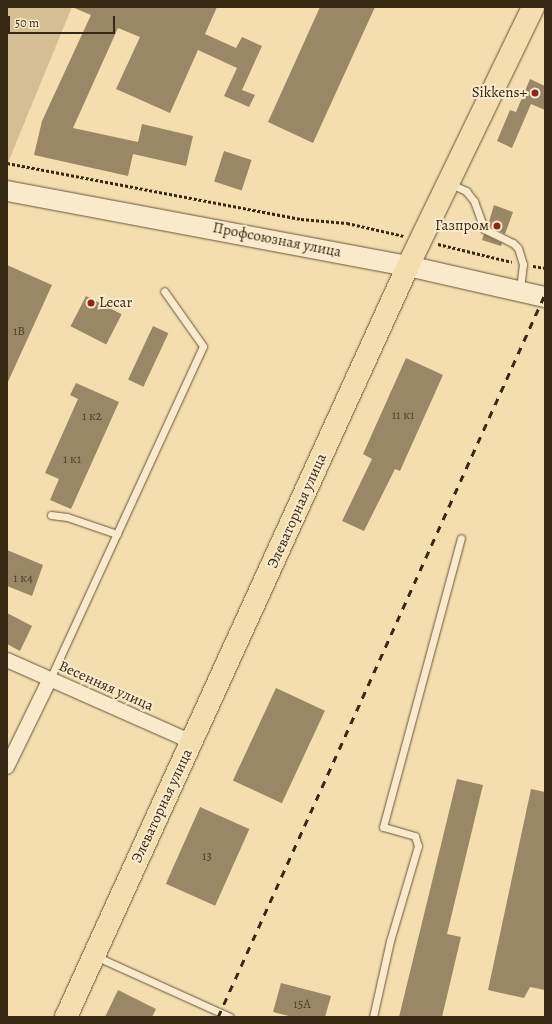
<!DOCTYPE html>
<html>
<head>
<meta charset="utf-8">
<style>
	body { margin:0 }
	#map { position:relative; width:552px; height:1024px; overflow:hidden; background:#f4deaf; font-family:Alegreya,serif }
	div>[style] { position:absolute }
	.green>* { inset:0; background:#d4bf95 }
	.building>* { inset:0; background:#998765; transform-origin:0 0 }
	.path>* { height:2.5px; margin-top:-1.25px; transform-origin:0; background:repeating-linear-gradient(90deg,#372814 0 3px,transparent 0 5px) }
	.roads { filter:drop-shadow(0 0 1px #66563b) drop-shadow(0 0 1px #66563b) }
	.service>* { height:7px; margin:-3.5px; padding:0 3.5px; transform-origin:3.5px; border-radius:3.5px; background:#f8eacb }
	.minor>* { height:14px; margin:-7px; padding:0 7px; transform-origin:7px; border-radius:7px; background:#f8eacb }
	.secondary>* { height:20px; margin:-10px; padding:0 10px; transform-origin:10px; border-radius:10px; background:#f8eacb }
	.primary>* { height:22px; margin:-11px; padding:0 11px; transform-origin:11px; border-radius:11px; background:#f4deaf }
	.rail>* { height:3px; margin-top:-1.5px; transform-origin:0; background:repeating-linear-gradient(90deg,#372814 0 7px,transparent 0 14px) }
	.dots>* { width:11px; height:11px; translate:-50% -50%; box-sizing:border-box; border:2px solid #f8eacb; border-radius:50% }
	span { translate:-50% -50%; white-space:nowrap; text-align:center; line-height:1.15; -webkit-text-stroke:4px #f8eacb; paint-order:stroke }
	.number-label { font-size:13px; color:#504028 }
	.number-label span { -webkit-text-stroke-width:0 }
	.poi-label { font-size:15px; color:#372814 }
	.right { translate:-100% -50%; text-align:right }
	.left { translate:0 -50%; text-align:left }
	.street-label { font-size:15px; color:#372814 }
	.frame { position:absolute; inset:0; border:8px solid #372814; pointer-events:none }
	.scale { position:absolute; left:8px; top:16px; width:107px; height:18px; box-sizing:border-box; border:2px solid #372814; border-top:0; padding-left:5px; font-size:12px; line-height:14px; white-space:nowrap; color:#372814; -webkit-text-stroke:3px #f8eacb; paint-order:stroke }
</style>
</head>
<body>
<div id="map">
	<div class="green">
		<div style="clip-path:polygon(7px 7px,72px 7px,7px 165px)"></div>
	</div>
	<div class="building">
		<div style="clip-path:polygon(72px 7px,217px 7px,205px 34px,236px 48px,242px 37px,262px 46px,242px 90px,255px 95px,249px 107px,224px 96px,237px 68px,198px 50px,170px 113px,116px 89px,140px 37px,118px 28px,73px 128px,138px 142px,142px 124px,193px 136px,186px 166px,133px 154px,128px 176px,34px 155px,42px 121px,91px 15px)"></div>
		<div style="clip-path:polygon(320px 7px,375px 7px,313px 143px,268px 122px)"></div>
		<div style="clip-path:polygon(530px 79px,545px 86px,545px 110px,531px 104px,512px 148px,497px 141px,510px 110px,516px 112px)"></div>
		<div style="left:224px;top:151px;width:29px;height:32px;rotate:18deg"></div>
		<div style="clip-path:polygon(494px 205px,513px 212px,505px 234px,488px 225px)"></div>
		<div style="clip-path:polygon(484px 234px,502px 243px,501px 246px,482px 240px)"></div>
		<div style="clip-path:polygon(7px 265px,52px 285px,7px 384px)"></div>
		<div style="left:86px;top:296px;width:40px;height:34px;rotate:27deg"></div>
		<div style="left:153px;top:326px;width:17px;height:59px;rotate:25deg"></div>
		<div style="clip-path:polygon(406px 358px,443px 375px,400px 471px,395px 469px,364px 531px,342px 521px,372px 459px,363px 454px)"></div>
		<div style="clip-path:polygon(76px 383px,119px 402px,71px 509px,50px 500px,59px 479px,45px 473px,78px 399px,70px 395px)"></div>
		<div style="clip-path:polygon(7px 550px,43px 565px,32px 596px,7px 586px)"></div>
		<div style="clip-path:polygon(7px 613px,32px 626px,20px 651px,7px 644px)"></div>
		<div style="left:276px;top:688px;width:54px;height:102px;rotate:25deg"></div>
		<div style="clip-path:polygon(457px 779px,483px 785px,447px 934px,461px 937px,442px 1017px,399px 1017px)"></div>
		<div style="clip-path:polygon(531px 789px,545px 792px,545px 990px,530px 987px,524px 998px,488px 990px)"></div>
		<div style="left:200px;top:807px;width:54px;height:84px;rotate:24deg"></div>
		<div style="clip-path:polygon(281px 983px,331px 996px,325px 1017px,293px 1017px,273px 1012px)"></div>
		<div style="clip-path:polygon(118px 990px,156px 1009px,152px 1017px,105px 1017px)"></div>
	</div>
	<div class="path">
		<div style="left:7px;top:163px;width:299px;rotate:10.8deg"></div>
		<div style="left:301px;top:219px;width:46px;rotate:5deg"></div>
		<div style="left:347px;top:223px;width:58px;rotate:12.8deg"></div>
		<div style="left:438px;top:244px;width:76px;rotate:13.7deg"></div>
		<div style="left:533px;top:266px;width:12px;rotate:9deg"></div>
	</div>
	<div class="roads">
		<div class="service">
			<div style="left:451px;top:184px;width:17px;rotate:25deg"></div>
			<div style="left:466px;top:191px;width:13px;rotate:51deg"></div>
			<div style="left:474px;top:201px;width:30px;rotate:70deg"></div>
			<div style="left:484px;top:229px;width:32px;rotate:26deg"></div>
			<div style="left:513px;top:243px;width:7px;rotate:45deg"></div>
			<div style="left:518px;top:248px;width:17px;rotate:73deg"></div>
			<div style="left:523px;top:264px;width:25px;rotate:97deg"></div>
			<div style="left:51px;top:515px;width:16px;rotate:7deg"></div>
			<div style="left:67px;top:517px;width:53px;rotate:18.8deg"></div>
			<div style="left:50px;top:679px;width:366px;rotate:-65.3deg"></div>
			<div style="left:203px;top:346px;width:67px;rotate:-125.3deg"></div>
			<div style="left:95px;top:956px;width:148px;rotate:24.3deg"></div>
			<div style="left:373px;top:1017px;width:78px;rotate:-77.4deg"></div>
			<div style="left:390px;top:941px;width:99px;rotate:-73.6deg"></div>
			<div style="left:418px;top:846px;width:10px;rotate:-107deg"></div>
			<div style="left:415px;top:836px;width:33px;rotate:-164deg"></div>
			<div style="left:383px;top:827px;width:299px;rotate:-74.9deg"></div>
		</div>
		<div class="minor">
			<div style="left:7px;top:660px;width:202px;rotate:23.9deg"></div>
			<div style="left:7px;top:767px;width:98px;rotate:-64deg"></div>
		</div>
		<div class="secondary">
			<div style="left:7px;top:191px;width:408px;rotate:10.6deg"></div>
			<div style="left:408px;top:266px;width:140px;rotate:12.8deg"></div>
		</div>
		<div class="primary">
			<div style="left:66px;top:1017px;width:825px;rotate:-65.52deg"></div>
			<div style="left:408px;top:266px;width:288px;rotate:-64.2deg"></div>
		</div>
	</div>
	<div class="rail">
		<div style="left:218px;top:1017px;width:794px;rotate:-65.66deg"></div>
	</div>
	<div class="dots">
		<div style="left:535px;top:93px;background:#8f2418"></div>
		<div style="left:497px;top:226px;background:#8f2418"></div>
		<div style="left:91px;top:303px;background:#8f2418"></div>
	</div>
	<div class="number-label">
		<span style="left:19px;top:331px">1В</span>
		<span style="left:403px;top:415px">11 к1</span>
		<span style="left:92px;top:416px">1 к2</span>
		<span style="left:72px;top:459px">1 к1</span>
		<span style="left:23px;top:578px">1 к4</span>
		<span style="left:207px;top:856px">13</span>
		<span style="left:302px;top:1004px">15А</span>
	</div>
	<div class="poi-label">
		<span class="right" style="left:527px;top:93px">Sikkens+</span>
		<span class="right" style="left:489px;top:226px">Газпром</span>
		<span class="left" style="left:99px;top:303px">Lecar</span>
	</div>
	<div class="street-label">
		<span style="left:277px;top:240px;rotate:11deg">Профсоюзная улица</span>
		<span style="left:297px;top:511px;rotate:-66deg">Элеваторная улица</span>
		<span style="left:106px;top:686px;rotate:24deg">Весенняя улица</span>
		<span style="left:162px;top:806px;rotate:-65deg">Элеваторная улица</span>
	</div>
	<div class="frame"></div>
	<div class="scale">50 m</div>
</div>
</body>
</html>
